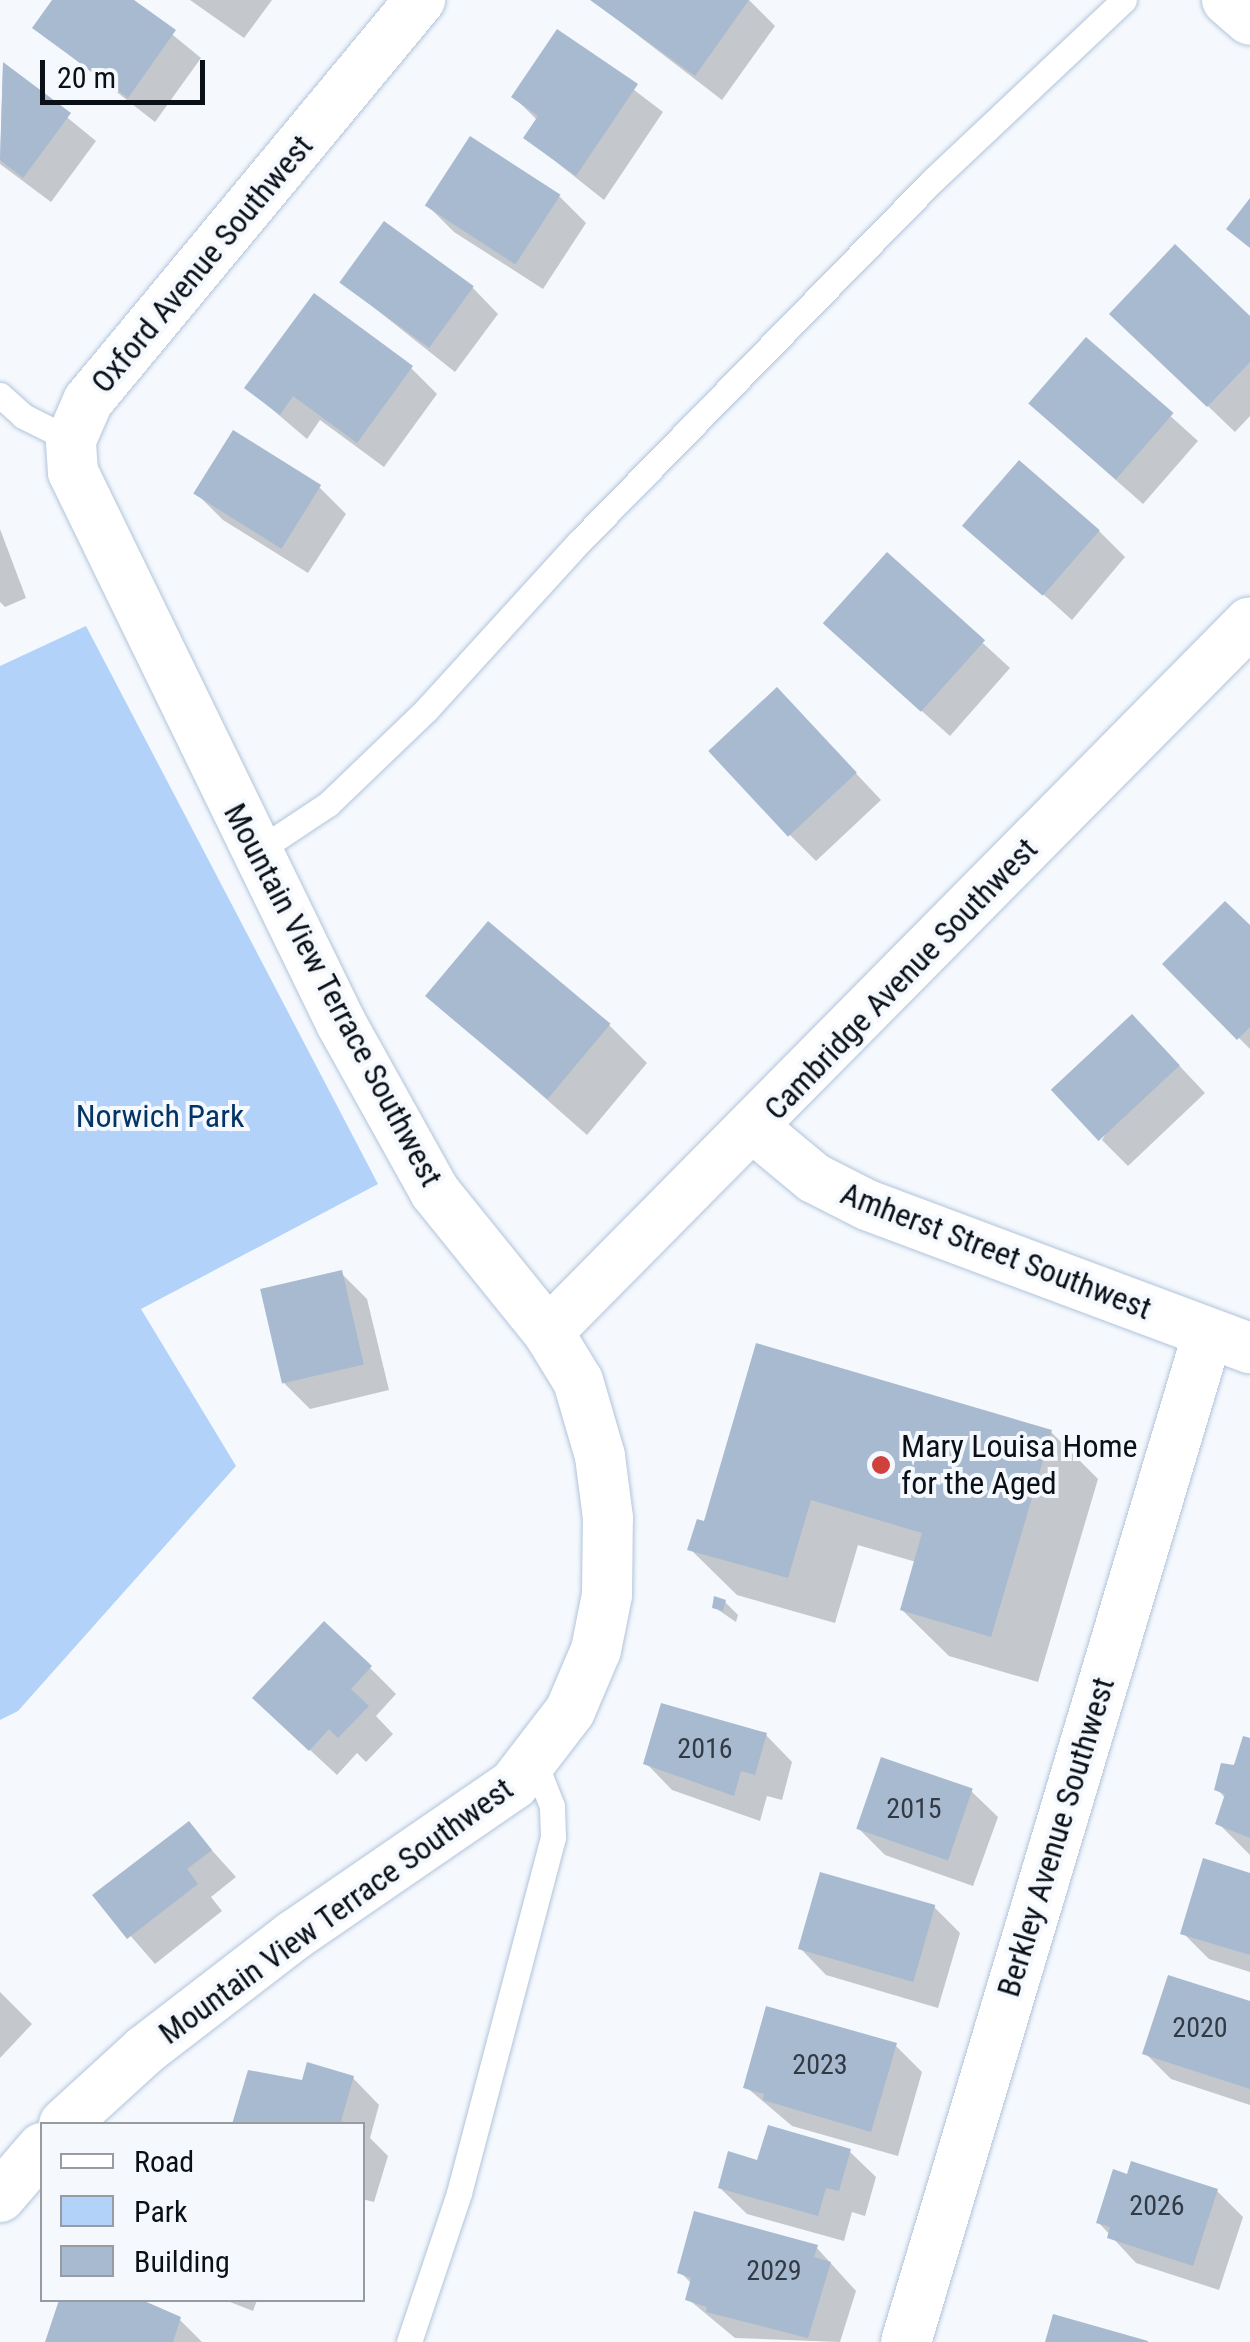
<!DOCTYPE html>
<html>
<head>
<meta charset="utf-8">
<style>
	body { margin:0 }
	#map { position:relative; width:1250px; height:2342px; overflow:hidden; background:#f5f9fe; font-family:"Roboto Condensed",sans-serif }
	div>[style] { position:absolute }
	.green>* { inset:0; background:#b2d2f9 }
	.shadow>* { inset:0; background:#0003 }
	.building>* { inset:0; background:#a8bad0; transform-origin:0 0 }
	.roads { filter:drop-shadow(0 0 2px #b2c4da) drop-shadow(0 0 2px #b2c4da) }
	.lane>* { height:25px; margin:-12.5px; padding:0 12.5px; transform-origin:12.5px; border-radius:12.5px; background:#fff }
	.street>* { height:50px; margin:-25px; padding:0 25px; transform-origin:25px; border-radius:25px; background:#fff }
	.dots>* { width:28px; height:28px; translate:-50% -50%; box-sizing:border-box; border:5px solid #f5f9fe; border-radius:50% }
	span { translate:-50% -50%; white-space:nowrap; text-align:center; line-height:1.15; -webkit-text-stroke:8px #f5f9fe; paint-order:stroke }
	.number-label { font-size:28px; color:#323a45 }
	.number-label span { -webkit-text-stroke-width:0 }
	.street-label { font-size:32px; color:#0a1017 }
	.park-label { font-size:32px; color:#043464 }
	.poi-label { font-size:32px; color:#0a1017 }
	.left { translate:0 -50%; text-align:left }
	.legend { position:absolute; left:40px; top:2122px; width:325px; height:180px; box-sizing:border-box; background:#f5f9fe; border:2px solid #979ca2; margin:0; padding:12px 18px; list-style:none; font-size:30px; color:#0a1017 }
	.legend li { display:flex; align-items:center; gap:20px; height:50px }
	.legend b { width:50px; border:2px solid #979ca2 }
	.scale { position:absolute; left:40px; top:60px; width:165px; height:45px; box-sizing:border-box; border:5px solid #0a1017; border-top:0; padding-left:12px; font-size:30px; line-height:35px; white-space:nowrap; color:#0a1017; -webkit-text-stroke:8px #f5f9fe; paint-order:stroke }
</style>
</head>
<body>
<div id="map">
	<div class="green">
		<div style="clip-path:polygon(86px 626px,378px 1184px,141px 1309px,236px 1466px,18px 1711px,0 1720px,0 666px)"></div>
	</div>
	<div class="shadow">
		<div style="clip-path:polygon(55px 0,130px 0,201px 58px,155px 122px,35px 28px)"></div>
		<div style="clip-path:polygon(190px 0,272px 0,244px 38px)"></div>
		<div style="clip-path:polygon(592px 0,749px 0,775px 26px,722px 100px)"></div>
		<div style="clip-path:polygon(558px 32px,663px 112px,604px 200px,526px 138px,538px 121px,514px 97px)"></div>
		<div style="clip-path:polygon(3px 65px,96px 141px,51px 202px,0 164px)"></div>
		<div style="clip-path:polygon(560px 197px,586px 223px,543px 289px,454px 232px,428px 206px)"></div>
		<div style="clip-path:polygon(343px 283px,472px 287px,498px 314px,455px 372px)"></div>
		<div style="clip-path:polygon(1250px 319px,1250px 416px,1235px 432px,1139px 340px)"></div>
		<div style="clip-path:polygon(1086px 340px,1198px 441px,1143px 504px,1058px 429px)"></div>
		<div style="clip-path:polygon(411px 368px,437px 394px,384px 467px,320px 420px,307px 439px,247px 388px)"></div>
		<div style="clip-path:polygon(319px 487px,346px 514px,308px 573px,223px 520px,197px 494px)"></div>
		<div style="clip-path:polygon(966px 525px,1099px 531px,1125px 557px,1072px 620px)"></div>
		<div style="clip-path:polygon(0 529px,26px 598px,5px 607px,0 602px)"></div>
		<div style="clip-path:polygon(887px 555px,1010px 668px,950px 736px,853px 650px)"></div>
		<div style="clip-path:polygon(803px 717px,881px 800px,816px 861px,790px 835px)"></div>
		<div style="clip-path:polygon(1250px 929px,1250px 1049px,1165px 964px)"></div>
		<div style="clip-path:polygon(429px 996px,609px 1025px,647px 1063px,587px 1135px)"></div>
		<div style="clip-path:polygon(1158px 1043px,1205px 1093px,1128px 1166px,1102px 1140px)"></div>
		<div style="clip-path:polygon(341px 1273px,367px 1299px,389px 1390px,310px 1409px,284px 1383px)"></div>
		<div style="clip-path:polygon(1051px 1432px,1098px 1479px,1038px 1682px,949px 1656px,902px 1610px,916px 1562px,858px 1545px,835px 1623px,737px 1595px,690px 1549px,705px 1524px)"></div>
		<div style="clip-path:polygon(725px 1602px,738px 1615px,736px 1622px,714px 1607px)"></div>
		<div style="clip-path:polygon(370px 1668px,396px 1694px,376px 1716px,393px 1734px,366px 1762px,357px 1753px,337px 1775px,282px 1724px)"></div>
		<div style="clip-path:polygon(766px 1735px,792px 1762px,782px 1800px,767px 1796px,760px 1821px,672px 1790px,646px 1763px)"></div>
		<div style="clip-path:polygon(1250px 1741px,1250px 1855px,1218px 1823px,1226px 1799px,1217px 1789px)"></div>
		<div style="clip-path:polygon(971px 1791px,998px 1817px,973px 1886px,885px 1855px,859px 1829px)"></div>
		<div style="clip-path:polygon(189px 1825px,236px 1877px,211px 1897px,222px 1911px,155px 1964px,96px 1896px)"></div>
		<div style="clip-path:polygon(1250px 1875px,1250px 1972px,1209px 1959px,1183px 1933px)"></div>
		<div style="clip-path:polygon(934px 1907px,960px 1933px,938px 2008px,826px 1975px,800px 1948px)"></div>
		<div style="clip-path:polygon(0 1992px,32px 2024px,0 2058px)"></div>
		<div style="clip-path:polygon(1250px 2004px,1250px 2105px,1171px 2079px,1145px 2053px)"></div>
		<div style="clip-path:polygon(896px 2046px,922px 2072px,898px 2156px,792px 2126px,746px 2087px)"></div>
		<div style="clip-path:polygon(250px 2073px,304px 2083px,353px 2078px,379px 2105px,370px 2138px,388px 2156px,374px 2202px,362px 2199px,362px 2124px,235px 2124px)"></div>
		<div style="clip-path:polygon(849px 2151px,876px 2177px,865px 2216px,852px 2212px,844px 2241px,747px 2214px,720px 2188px,759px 2163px)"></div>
		<div style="clip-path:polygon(1217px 2191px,1243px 2217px,1219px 2290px,1136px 2263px,1098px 2222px)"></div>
		<div style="clip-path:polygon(816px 2247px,856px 2291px,840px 2342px,735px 2338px,688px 2299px,692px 2284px,680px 2272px)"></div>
		<div style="clip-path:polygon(61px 2300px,126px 2300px,179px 2319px,202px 2342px,48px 2342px)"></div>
		<div style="clip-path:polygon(225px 2300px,257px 2300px,253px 2311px)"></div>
	</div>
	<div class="building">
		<div style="clip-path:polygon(52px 0,134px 0,176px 30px,128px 98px,32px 28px)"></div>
		<div style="clip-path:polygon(590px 0,749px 0,695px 76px)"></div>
		<div style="clip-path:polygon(557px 29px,638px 84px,576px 176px,523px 138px,538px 116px,511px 97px)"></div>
		<div style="clip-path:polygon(3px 62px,71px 113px,23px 178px,0 160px)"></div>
		<div style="left:470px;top:136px;width:108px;height:83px;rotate:33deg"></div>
		<div style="clip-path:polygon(1250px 198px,1250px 248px,1226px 229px)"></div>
		<div style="left:384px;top:221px;width:111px;height:76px;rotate:36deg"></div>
		<div style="clip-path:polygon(1175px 244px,1250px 316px,1250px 362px,1207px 407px,1109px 314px)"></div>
		<div style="clip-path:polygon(314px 293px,413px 366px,357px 443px,293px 396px,280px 415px,244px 388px)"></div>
		<div style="left:1086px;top:337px;width:116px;height:88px;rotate:41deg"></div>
		<div style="left:233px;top:430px;width:104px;height:75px;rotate:32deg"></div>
		<div style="left:1019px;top:460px;width:107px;height:87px;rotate:41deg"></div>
		<div style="left:887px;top:552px;width:132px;height:96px;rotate:42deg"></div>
		<div style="left:777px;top:687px;width:117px;height:94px;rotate:47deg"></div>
		<div style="clip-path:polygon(1225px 901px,1250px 925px,1250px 1027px,1237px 1040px,1162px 964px)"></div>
		<div style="left:488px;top:921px;width:160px;height:98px;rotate:40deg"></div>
		<div style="left:1132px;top:1014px;width:70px;height:111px;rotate:47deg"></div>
		<div style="left:342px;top:1270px;width:97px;height:84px;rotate:77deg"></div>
		<div style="clip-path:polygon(756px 1343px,1052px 1430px,991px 1637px,900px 1610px,922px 1533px,811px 1500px,788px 1578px,687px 1550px,697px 1519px,704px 1521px)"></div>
		<div style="clip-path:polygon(714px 1596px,726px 1600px,723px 1611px,712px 1608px)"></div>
		<div style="clip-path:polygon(324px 1621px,372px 1666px,351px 1689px,369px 1706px,338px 1738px,329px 1729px,309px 1751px,252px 1698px)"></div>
		<div style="clip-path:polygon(661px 1703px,767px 1733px,755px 1775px,741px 1771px,734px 1796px,643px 1764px)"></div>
		<div style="clip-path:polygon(1243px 1736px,1250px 1738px,1250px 1838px,1215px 1824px,1225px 1794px,1214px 1790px,1221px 1763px,1234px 1765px)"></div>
		<div style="left:881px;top:1757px;width:97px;height:76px;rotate:19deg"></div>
		<div style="clip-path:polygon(189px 1821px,212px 1850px,187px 1869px,198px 1884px,127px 1939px,92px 1895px)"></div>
		<div style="clip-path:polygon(1203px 1858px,1250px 1873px,1250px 1955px,1180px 1934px)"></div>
		<div style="left:820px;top:1872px;width:120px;height:80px;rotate:16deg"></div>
		<div style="clip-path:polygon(1168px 1975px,1250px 2001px,1250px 2089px,1142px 2054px)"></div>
		<div style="clip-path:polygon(766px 2006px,897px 2043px,871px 2132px,763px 2100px,764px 2094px,743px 2088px)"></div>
		<div style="clip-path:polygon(307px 2062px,354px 2076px,341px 2121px,350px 2124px,232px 2124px,248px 2070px,302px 2080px)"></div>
		<div style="clip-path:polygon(768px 2125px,851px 2149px,839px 2191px,826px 2188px,818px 2216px,718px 2188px,728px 2151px,757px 2160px)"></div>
		<div style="clip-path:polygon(1131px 2161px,1218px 2189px,1193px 2266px,1107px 2238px,1110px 2227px,1096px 2223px,1113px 2169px,1127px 2174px)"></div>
		<div style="clip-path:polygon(694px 2211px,818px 2245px,814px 2257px,831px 2262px,808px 2338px,706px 2312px,707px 2307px,685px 2300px,691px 2278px,677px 2273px)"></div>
		<div style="clip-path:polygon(59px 2300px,142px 2300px,181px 2317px,173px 2342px,45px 2342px)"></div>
		<div style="clip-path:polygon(1053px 2314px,1148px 2341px,1148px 2342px,1045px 2342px)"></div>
	</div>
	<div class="roads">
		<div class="lane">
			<div style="left:0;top:395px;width:31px;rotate:42deg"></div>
			<div style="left:23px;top:416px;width:54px;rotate:26.6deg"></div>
			<div style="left:256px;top:852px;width:87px;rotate:-33.7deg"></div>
			<div style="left:328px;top:804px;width:136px;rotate:-43.8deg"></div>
			<div style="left:426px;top:710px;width:227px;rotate:-47.7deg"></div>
			<div style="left:579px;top:542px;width:508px;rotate:-45.64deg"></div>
			<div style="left:934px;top:179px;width:261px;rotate:-43.3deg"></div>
			<div style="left:409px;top:2342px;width:157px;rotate:-71.4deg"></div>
			<div style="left:459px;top:2193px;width:368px;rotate:-75.2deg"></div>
			<div style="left:553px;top:1837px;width:31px;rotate:-92deg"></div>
			<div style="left:552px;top:1806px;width:46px;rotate:-111.6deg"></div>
		</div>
		<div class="street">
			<div style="left:1227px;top:0;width:30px;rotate:41deg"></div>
			<div style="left:755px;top:1129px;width:77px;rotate:39.7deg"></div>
			<div style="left:814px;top:1178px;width:59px;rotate:27deg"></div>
			<div style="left:867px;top:1205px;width:409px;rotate:20.5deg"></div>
			<div style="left:548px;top:1332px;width:998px;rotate:-45.32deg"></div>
			<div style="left:64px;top:2124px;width:110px;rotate:-42.4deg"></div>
			<div style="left:145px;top:2050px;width:187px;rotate:-37.6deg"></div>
			<div style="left:293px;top:1936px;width:268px;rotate:-34.5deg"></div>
			<div style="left:514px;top:1784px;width:92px;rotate:-52.5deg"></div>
			<div style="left:570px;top:1711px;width:66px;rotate:-66.9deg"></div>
			<div style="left:596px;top:1650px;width:56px;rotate:-78.7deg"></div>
			<div style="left:607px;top:1595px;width:77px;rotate:-89.3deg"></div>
			<div style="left:608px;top:1518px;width:63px;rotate:-97.4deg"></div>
			<div style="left:600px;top:1456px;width:78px;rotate:-106.3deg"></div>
			<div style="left:578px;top:1381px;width:57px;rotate:-121.5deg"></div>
			<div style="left:548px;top:1332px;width:180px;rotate:-128.9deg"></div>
			<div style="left:435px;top:1192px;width:193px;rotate:-119.1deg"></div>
			<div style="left:341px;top:1023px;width:613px;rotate:-115.94deg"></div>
			<div style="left:73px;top:472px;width:32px;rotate:-94deg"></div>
			<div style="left:71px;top:440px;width:43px;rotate:-66.4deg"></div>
			<div style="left:88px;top:401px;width:521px;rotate:-50.38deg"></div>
			<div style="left:0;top:2197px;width:65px;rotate:-49.4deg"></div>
			<div style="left:906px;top:2342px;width:1053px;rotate:-73.34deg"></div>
		</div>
	</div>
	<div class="dots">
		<div style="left:881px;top:1465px;background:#d0413e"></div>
	</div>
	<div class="number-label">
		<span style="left:705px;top:1749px">2016</span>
		<span style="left:914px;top:1809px">2015</span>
		<span style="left:1200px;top:2028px">2020</span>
		<span style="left:820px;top:2065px">2023</span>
		<span style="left:1157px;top:2206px">2026</span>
		<span style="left:774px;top:2271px">2029</span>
	</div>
	<div class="street-label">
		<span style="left:202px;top:264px;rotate:-50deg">Oxford Avenue Southwest</span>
		<span style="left:901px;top:979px;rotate:-46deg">Cambridge Avenue Southwest</span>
		<span style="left:333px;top:995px;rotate:62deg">Mountain View Terrace Southwest</span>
		<span style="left:996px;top:1251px;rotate:21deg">Amherst Street Southwest</span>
		<span style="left:1056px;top:1837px;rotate:-73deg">Berkley Avenue Southwest</span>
		<span style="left:336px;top:1911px;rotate:-36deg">Mountain View Terrace Southwest</span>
	</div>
	<div class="park-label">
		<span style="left:160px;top:1116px">Norwich Park</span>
	</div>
	<div class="poi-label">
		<span class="left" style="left:901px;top:1465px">Mary Louisa Home<br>for the Aged</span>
	</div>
	<ul class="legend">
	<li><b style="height:12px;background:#fff"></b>Road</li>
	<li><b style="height:28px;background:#b2d2f9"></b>Park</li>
	<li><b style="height:28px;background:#a8bad0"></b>Building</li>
	</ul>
	<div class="scale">20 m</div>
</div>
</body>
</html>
